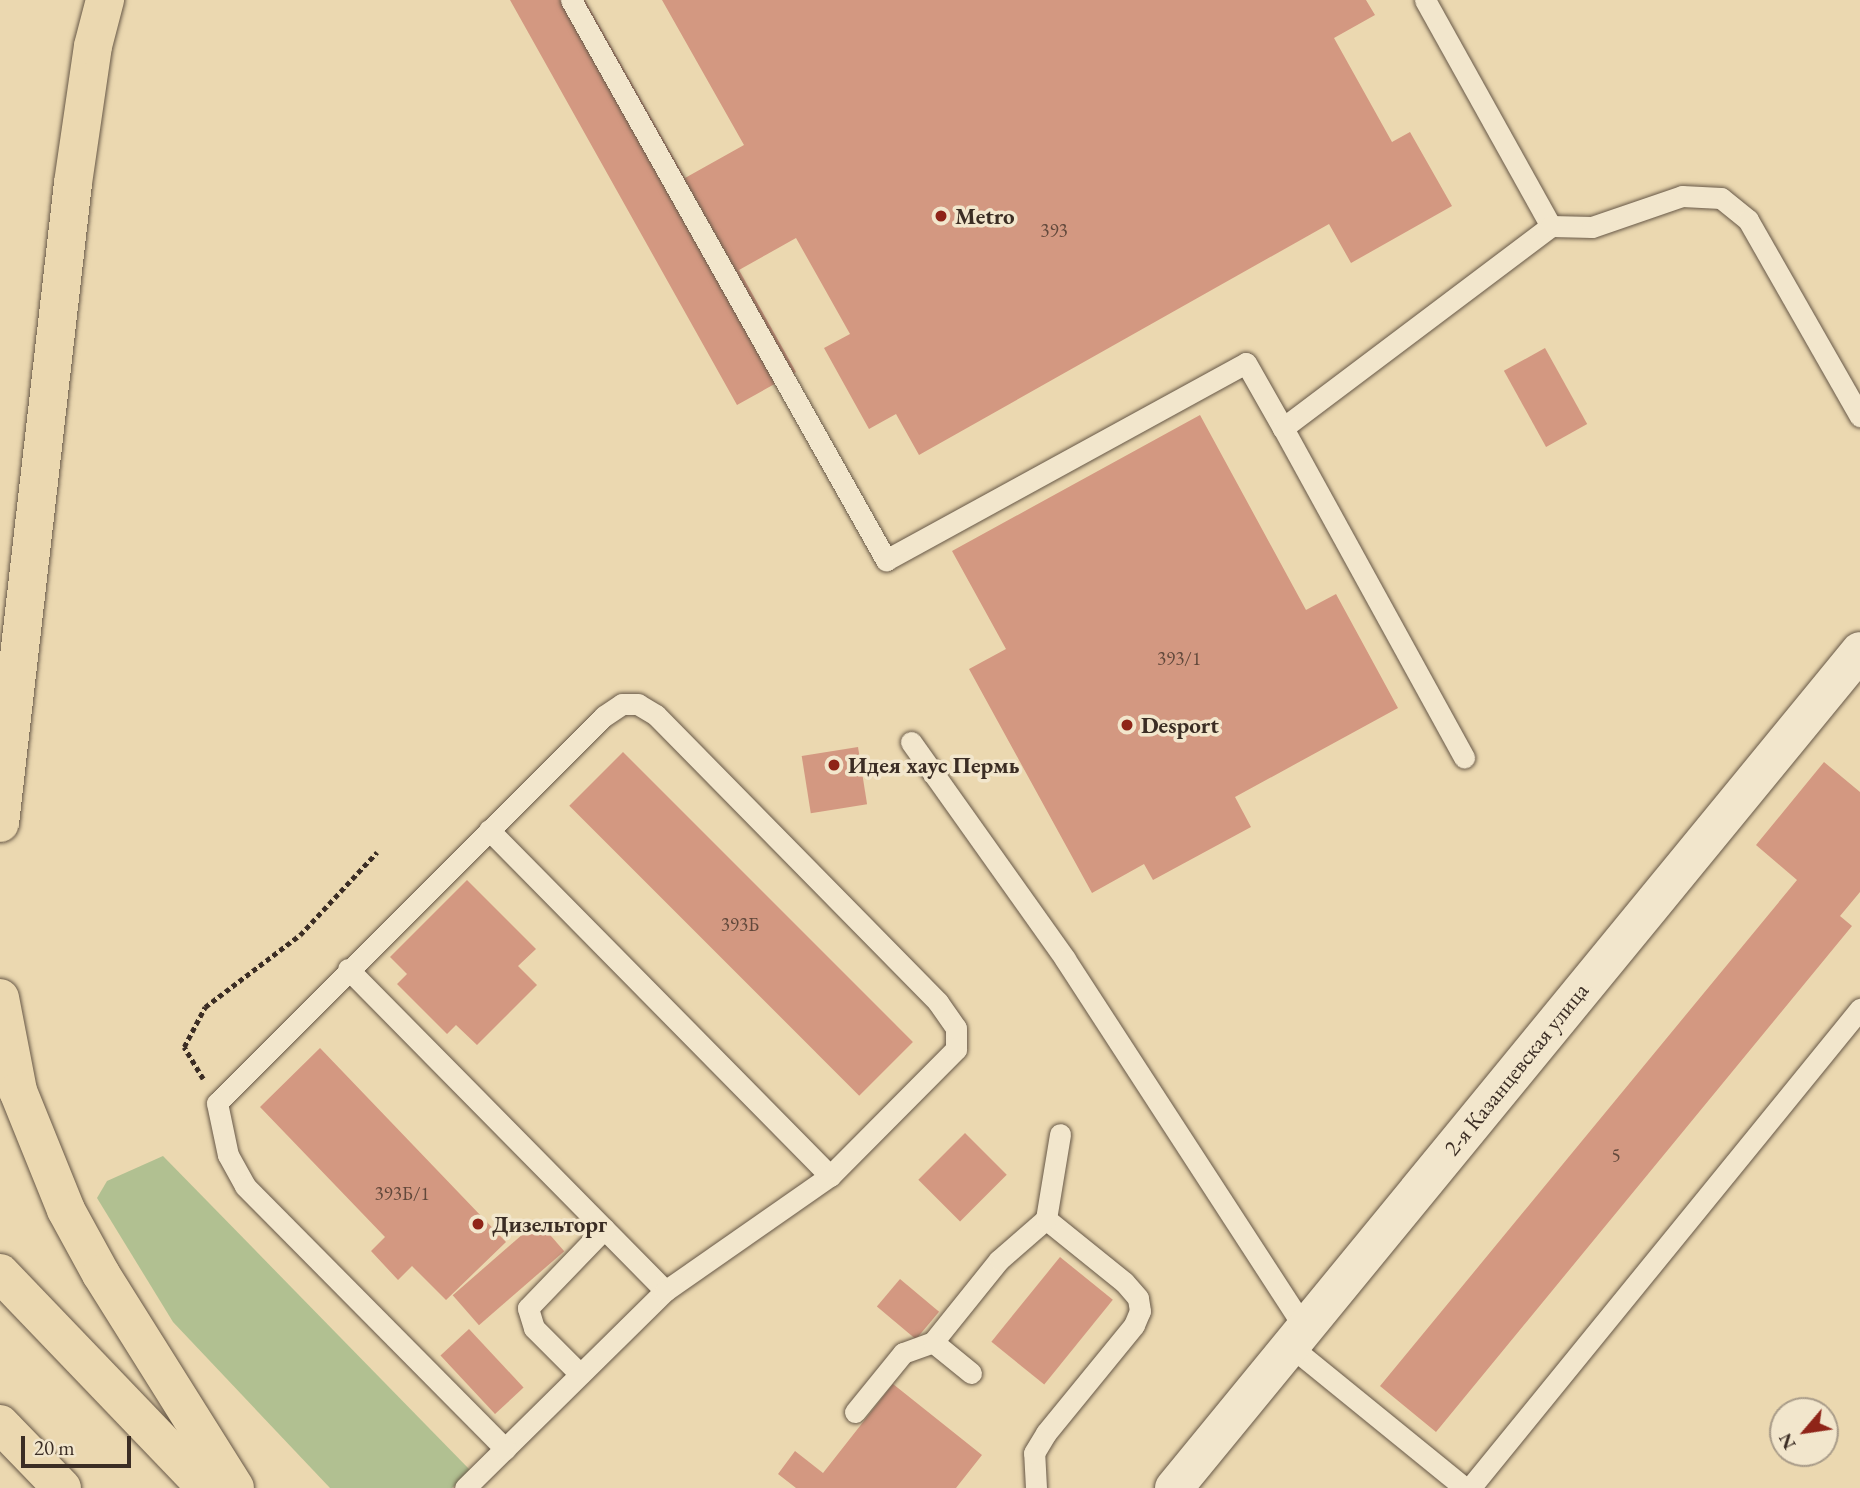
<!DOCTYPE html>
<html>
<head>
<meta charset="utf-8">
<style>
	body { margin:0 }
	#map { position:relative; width:1860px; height:1488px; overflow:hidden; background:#ebd8b0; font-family:"EB Garamond",serif }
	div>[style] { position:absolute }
	.green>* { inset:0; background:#b1c091 }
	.building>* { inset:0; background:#d39881; transform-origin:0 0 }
	.path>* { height:4.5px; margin-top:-2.25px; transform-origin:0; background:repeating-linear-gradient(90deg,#3b2d24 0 5px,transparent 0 8.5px) }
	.roads { filter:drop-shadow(0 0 2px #675847) drop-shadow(0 0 2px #675847) }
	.service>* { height:21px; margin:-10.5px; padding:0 10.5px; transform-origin:10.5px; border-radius:10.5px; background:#f2e6cc }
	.minor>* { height:38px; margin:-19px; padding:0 19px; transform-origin:19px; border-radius:19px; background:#f2e6cc }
	.primary>* { height:38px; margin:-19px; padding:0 19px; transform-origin:19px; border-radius:19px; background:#ebd8b0 }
	.dots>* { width:19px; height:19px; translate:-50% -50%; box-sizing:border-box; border:4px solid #f2e6cc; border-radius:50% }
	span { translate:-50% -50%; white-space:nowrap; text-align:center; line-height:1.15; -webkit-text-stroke:7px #f2e6cc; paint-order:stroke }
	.number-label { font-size:19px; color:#61483b }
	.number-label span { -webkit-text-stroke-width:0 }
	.poi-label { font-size:23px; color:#3b2d24; font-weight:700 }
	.left { translate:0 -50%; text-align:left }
	.street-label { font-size:23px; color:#3b2d24 }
	.north { position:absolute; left:1769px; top:1397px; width:70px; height:70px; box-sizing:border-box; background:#f2e6cc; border:2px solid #a99c89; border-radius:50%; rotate:241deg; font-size:19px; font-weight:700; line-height:28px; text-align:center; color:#3b2d24 }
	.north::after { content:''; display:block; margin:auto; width:24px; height:32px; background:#8f2418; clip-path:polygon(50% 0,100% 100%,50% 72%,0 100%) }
	.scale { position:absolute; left:21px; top:1436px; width:110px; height:32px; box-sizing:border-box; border:4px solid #3b2d24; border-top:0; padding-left:9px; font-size:21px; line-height:24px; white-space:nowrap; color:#3b2d24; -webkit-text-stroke:5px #f2e6cc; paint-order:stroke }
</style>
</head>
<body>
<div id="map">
	<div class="green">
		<div style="clip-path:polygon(163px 1156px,471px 1471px,452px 1488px,330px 1488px,173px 1322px,97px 1198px,107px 1181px)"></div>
	</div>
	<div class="building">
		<div style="clip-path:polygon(510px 0,585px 0,685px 178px,744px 145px,662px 0,1366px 0,1375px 15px,1334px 38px,1392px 142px,1410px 132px,1452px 206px,1351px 263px,1329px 224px,919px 455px,896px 414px,869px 429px,824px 348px,850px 334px,796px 238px,739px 270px,796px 372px,737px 405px)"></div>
		<div style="left:1545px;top:348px;width:87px;height:47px;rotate:61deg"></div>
		<div style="clip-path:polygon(1200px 415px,1306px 610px,1336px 594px,1398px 708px,1235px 797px,1251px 827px,1153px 880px,1144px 864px,1092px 893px,969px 669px,1006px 649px,952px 551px)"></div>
		<div style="left:858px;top:747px;width:58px;height:57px;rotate:81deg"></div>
		<div style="left:623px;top:752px;width:410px;height:76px;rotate:45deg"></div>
		<div style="clip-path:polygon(1824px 762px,1860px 792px,1860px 892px,1840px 916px,1852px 926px,1436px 1432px,1380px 1386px,1797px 880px,1756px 845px)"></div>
		<div style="clip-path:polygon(467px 880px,536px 949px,518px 966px,537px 985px,477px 1045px,456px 1025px,447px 1034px,397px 984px,407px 974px,390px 957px)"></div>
		<div style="clip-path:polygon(320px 1048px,506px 1242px,446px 1300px,412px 1266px,398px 1280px,371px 1251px,385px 1237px,260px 1107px)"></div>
		<div style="left:965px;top:1133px;width:59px;height:66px;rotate:45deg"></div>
		<div style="left:538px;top:1221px;width:40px;height:113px;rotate:49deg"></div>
		<div style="left:1060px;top:1257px;width:68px;height:109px;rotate:39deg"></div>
		<div style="left:900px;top:1279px;width:51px;height:36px;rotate:40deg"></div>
		<div style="left:469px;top:1329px;width:80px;height:39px;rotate:47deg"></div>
		<div style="clip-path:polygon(893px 1384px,982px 1455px,956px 1488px,796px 1488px,778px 1474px,795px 1451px,823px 1473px)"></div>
	</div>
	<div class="path">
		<div style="left:203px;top:1079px;width:37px;rotate:-121deg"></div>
		<div style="left:184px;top:1047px;width:45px;rotate:-62.3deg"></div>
		<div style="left:205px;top:1007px;width:119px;rotate:-37.2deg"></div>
		<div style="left:300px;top:935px;width:113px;rotate:-47.1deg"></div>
	</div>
	<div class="roads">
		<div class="service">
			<div style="left:571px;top:0;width:643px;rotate:60.64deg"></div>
			<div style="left:886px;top:560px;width:410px;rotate:-28.7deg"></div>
			<div style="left:1246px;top:363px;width:75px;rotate:60.4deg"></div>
			<div style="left:1425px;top:0;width:259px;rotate:60.9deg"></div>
			<div style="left:1551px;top:226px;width:336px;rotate:143deg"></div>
			<div style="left:1283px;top:428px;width:376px;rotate:61.2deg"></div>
			<div style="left:1551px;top:226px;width:41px;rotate:1.4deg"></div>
			<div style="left:1592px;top:227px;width:95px;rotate:-19deg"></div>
			<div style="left:1682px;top:196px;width:39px;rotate:3deg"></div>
			<div style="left:1721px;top:198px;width:35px;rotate:39deg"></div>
			<div style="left:1748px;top:220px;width:226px;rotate:60.3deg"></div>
			<div style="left:911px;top:742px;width:266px;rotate:54.6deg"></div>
			<div style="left:1065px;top:959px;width:439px;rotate:57deg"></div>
			<div style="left:489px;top:830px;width:486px;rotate:45.4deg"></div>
			<div style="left:348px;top:969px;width:452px;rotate:45.4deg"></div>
			<div style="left:933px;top:1342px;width:49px;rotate:39.2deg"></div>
			<div style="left:1289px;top:1345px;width:227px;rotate:39.1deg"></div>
			<div style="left:580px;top:1374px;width:65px;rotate:-135deg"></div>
			<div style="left:534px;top:1328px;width:21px;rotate:-107deg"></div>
			<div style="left:528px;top:1308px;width:110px;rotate:-46.1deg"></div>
			<div style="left:855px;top:1412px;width:76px;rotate:-50.9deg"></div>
			<div style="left:903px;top:1353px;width:32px;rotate:-20deg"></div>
			<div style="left:933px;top:1342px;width:105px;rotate:-51.2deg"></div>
			<div style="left:999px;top:1260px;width:62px;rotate:-41.1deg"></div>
			<div style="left:465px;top:1488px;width:281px;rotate:-44.6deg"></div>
			<div style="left:665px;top:1291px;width:201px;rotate:-34.9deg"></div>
			<div style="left:830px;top:1176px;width:179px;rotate:-45.2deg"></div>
			<div style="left:956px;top:1049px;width:21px;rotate:-90deg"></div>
			<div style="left:956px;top:1028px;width:32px;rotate:-125deg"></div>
			<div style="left:938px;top:1002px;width:402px;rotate:-134.5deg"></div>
			<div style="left:656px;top:715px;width:21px;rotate:-149deg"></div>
			<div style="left:638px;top:704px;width:16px;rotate:180deg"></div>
			<div style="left:622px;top:704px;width:22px;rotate:146deg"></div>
			<div style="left:604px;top:716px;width:547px;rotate:135deg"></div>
			<div style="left:217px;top:1103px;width:53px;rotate:78.1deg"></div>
			<div style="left:228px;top:1155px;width:35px;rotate:61deg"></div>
			<div style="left:245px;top:1186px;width:370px;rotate:45.3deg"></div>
			<div style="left:1036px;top:1488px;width:35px;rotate:-93deg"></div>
			<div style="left:1034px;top:1453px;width:23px;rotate:-59deg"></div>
			<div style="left:1046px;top:1433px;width:139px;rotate:-50.8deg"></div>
			<div style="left:1134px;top:1325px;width:15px;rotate:-67deg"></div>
			<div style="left:1140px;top:1311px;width:13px;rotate:-99deg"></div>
			<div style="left:1138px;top:1298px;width:21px;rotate:-131deg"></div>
			<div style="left:1124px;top:1282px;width:100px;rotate:-141.1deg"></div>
			<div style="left:1046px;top:1219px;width:86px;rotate:-80.6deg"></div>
			<div style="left:1470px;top:1488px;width:618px;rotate:-50.85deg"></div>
		</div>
		<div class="minor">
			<div style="left:1174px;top:1488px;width:1082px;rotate:-50.66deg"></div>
		</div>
		<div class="primary">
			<div style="left:0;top:823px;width:644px;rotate:-83.49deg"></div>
			<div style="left:73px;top:183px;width:138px;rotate:-81.7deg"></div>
			<div style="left:93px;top:46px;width:48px;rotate:-75.4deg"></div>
			<div style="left:0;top:998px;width:95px;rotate:79deg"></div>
			<div style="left:18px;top:1091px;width:128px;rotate:68deg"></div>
			<div style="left:66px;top:1210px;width:73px;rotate:61.3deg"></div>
			<div style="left:101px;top:1274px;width:252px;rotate:57.9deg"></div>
			<div style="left:0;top:1273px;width:298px;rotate:46.2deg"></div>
			<div style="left:0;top:1424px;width:89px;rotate:45.9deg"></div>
		</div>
	</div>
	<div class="dots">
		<div style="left:941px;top:216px;background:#8f2418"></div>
		<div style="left:1127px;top:725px;background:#8f2418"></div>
		<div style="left:834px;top:765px;background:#8f2418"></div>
		<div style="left:478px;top:1224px;background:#8f2418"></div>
	</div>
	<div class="number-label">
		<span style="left:1054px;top:231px">393</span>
		<span style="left:1179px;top:659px">393/1</span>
		<span style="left:740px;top:925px">393Б</span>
		<span style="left:1616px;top:1156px">5</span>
		<span style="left:402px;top:1194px">393Б/1</span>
	</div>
	<div class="poi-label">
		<span class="left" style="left:955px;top:216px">Metro</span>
		<span class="left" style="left:1141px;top:725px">Desport</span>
		<span class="left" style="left:848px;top:765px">Идея хаус Пермь</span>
		<span class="left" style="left:492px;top:1224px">Дизельторг</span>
	</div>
	<div class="street-label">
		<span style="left:1516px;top:1069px;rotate:-51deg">2-я Казанцевская улица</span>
	</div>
	<div class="north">N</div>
	<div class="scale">20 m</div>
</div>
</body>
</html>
